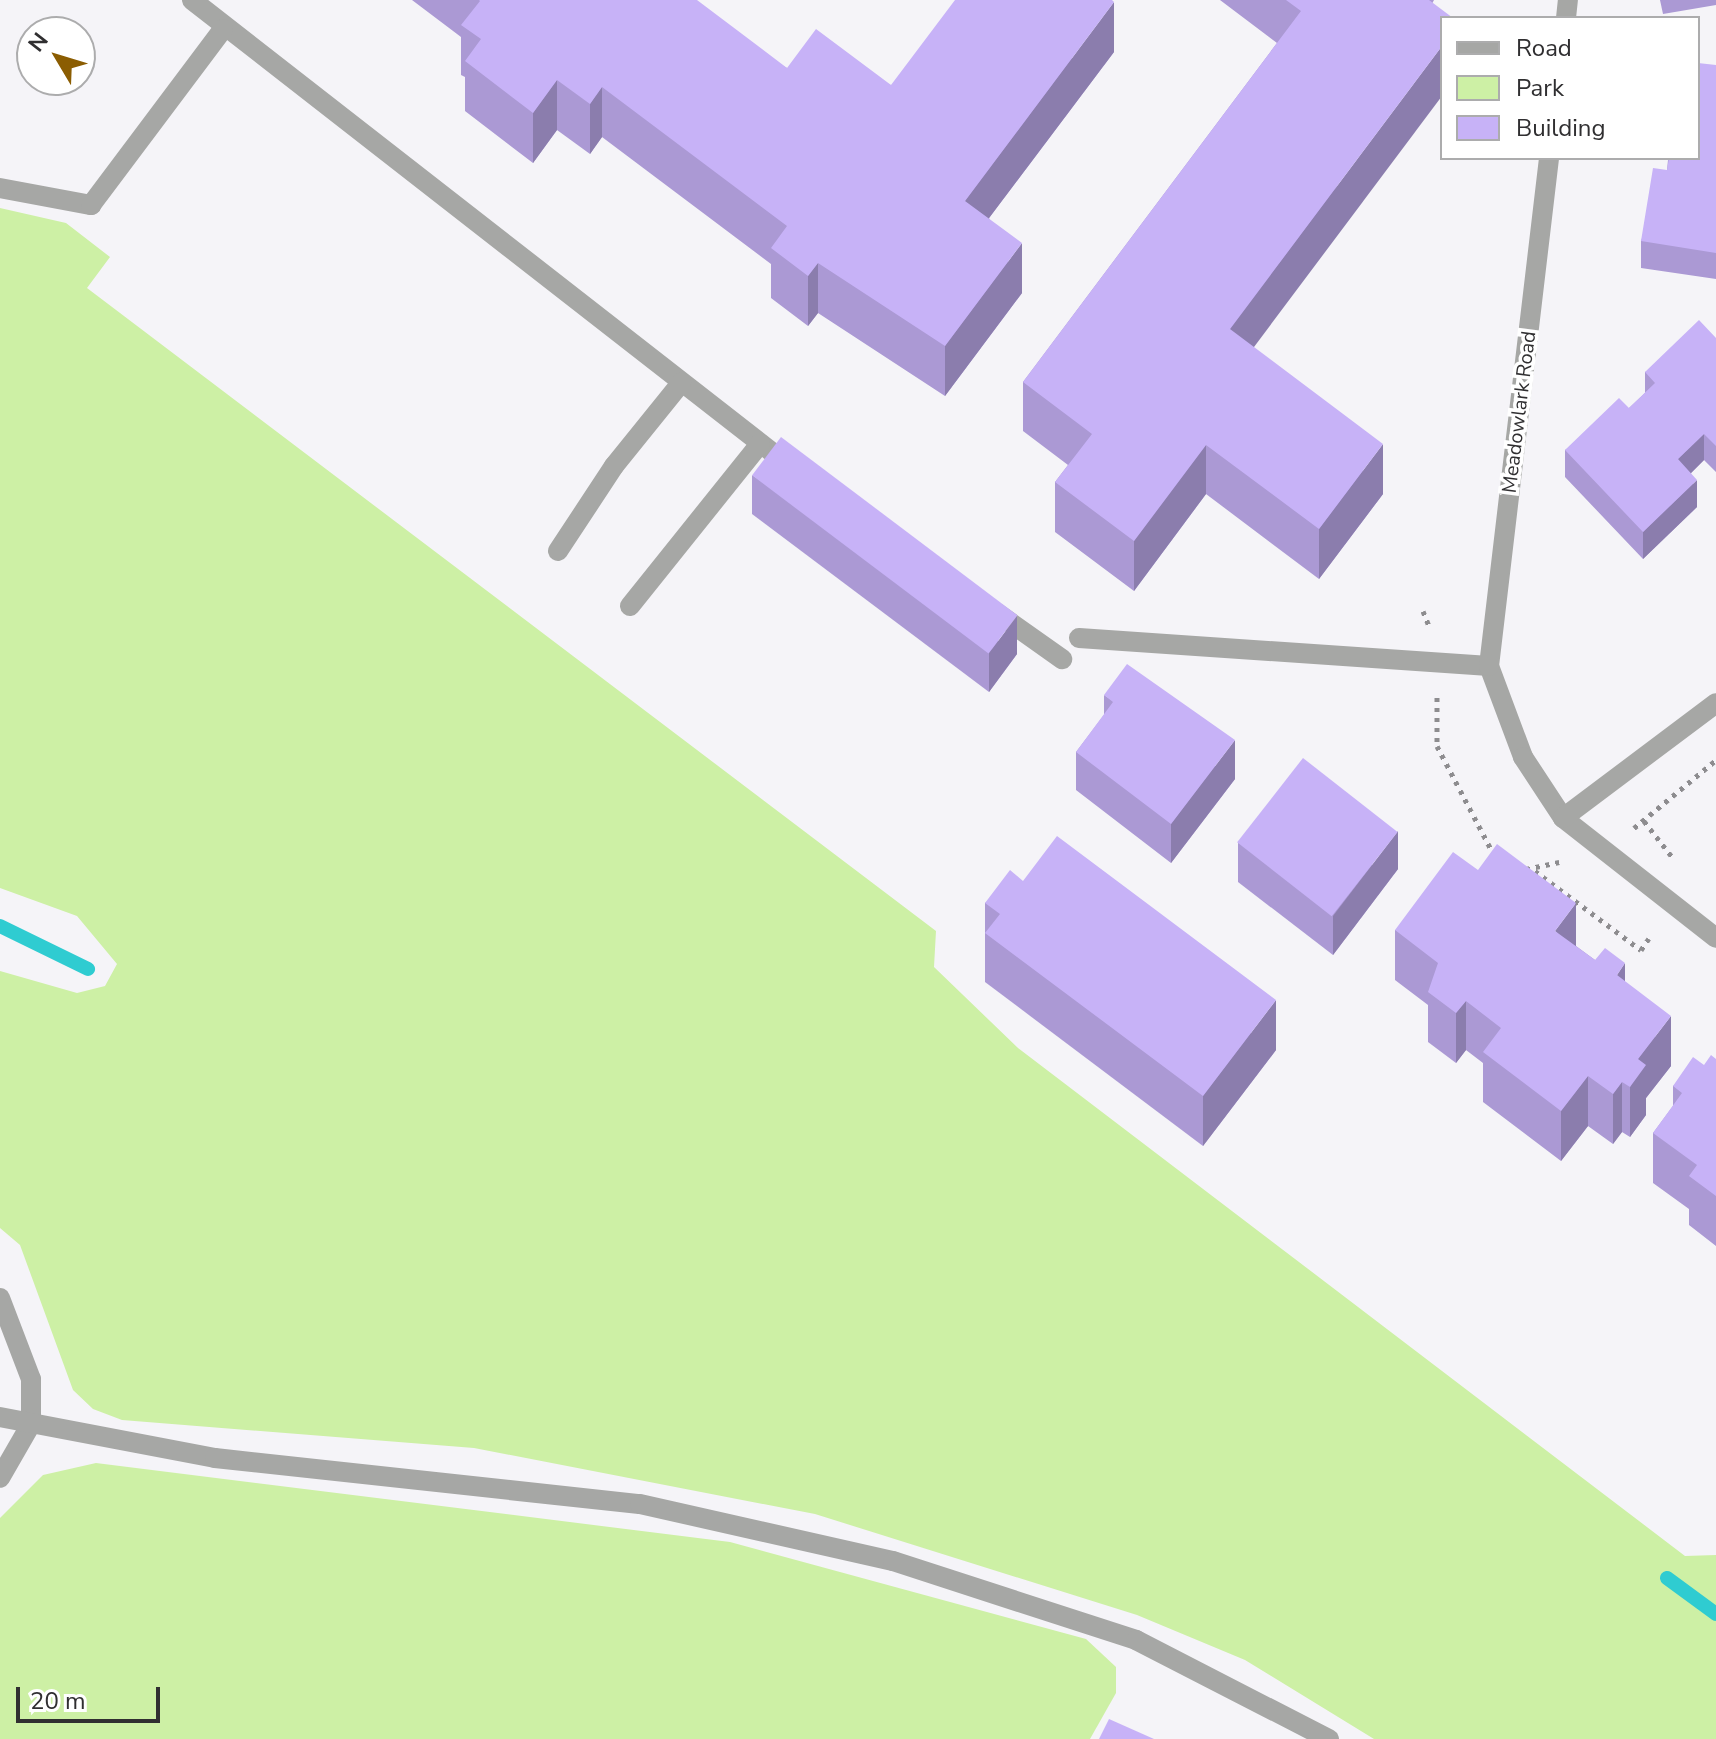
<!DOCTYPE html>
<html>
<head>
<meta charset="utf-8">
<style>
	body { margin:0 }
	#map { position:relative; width:1716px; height:1739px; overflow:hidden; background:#f5f4f8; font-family:"Nunito Sans",sans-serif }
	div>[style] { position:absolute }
	.green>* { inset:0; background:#cdf0a5 }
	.stream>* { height:14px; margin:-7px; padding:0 7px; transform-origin:7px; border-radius:7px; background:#2fccd1 }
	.path>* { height:5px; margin-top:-2.5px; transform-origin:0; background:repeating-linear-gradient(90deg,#8d8c8f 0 4px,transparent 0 10px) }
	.minor>* { height:20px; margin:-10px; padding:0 10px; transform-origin:10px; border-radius:10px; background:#a6a7a5 }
	.wall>* { inset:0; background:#ab99d4 }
	.shaded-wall>* { inset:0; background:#8b7dad }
	.building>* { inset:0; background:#c7b2f7; transform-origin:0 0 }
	span { translate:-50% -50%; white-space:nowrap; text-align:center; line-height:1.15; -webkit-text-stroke:7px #fff; paint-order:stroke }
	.street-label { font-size:20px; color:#302f31 }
	.legend { position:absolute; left:1440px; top:16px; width:260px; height:144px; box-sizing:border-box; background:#fff; border:2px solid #acacad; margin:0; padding:10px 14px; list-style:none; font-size:24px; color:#302f31 }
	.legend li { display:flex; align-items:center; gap:16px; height:40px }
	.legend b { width:40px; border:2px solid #acacad }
	.north { position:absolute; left:16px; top:16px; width:80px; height:80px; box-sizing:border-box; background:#fff; border:2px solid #acacad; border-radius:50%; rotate:308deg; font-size:22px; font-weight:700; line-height:32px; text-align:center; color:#302f31 }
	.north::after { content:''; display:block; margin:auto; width:28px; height:36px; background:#8b5d02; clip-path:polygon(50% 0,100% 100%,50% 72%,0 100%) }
	.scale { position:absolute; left:16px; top:1687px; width:144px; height:36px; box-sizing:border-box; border:4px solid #302f31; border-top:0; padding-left:10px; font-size:24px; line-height:28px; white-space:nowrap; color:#302f31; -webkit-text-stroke:6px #fff; paint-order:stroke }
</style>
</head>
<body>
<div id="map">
	<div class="green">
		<div style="clip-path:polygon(0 208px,66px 223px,110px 257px,87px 288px,936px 931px,934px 967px,1018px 1048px,1685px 1556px,1716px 1555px,1716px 1739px,1374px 1739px,1245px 1660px,1137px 1615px,815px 1514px,474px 1448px,122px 1420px,93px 1409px,73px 1390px,20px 1245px,0 1228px,0 971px,77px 993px,105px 986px,117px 964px,77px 916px,0 888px)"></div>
		<div style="clip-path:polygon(96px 1463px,730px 1542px,1086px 1639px,1116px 1667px,1116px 1693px,1090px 1739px,0 1739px,0 1518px,43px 1475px)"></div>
	</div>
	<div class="stream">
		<div style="left:0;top:926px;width:98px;rotate:26deg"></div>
		<div style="left:1667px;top:1578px;width:61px;rotate:36.3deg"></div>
	</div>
	<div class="path">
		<div style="left:1423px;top:611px;width:18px;rotate:68deg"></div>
		<div style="left:1437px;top:697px;width:49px;rotate:90deg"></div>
		<div style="left:1437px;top:746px;width:125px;rotate:62.4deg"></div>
		<div style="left:1644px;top:821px;width:47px;rotate:51.9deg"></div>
		<div style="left:1634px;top:828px;width:107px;rotate:-39.7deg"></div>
		<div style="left:1526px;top:869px;width:34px;rotate:-12deg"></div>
		<div style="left:1535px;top:871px;width:132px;rotate:36.7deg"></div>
		<div style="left:1641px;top:950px;width:14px;rotate:-56deg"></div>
	</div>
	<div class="minor">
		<div style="left:192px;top:0;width:760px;rotate:37.94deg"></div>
		<div style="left:1566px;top:18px;width:18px;rotate:-84deg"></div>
		<div style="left:0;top:188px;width:93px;rotate:10.6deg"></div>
		<div style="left:91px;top:205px;width:220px;rotate:-53.1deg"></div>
		<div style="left:558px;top:551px;width:102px;rotate:-56.6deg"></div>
		<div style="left:614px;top:466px;width:107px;rotate:-51.1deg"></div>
		<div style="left:630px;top:606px;width:208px;rotate:-51.3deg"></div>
		<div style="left:997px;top:613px;width:80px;rotate:35.3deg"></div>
		<div style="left:1079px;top:638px;width:411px;rotate:3.9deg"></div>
		<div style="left:1489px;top:666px;width:97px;rotate:69.5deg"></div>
		<div style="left:1523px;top:757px;width:73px;rotate:56.7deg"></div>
		<div style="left:1563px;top:818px;width:194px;rotate:38.1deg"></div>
		<div style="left:1489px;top:666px;width:512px;rotate:-83.26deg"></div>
		<div style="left:1563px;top:818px;width:191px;rotate:-36.9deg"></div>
		<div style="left:0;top:1298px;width:87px;rotate:69.1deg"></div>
		<div style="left:31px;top:1379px;width:45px;rotate:90deg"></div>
		<div style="left:31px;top:1424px;width:62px;rotate:119.9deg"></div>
		<div style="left:0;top:1417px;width:219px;rotate:10.8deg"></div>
		<div style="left:215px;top:1458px;width:427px;rotate:6.2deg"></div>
		<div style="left:640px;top:1504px;width:259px;rotate:12.7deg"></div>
		<div style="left:893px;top:1561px;width:256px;rotate:18deg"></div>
		<div style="left:1136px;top:1640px;width:217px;rotate:27.2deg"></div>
	</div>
	<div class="wall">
		<div style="clip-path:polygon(412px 0,663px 0,787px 68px,891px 85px,1114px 52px,989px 218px,1022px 293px,945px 396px,818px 313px,808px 326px,771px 298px,771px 264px,602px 137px,590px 154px,557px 130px,533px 163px,465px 111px,465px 77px,461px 75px,461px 37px)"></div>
		<div style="clip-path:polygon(1220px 0,1434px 0,1253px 347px,1383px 494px,1319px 579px,1206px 494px,1134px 591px,1055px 532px,1055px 482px,1068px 465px,1023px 431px,1023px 382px,1277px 43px)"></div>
		<div style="clip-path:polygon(1660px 0,1716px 0,1716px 5px,1663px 14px)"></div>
		<div style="clip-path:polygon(1716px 65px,1716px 279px,1641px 268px,1641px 241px,1667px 170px,1668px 160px,1659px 158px,1698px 158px)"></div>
		<div style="clip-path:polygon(1716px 338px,1716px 472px,1704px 460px,1691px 473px,1697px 507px,1643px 559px,1565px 477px,1565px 450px,1629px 408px,1645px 393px,1645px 372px)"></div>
		<div style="clip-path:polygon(752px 475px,1017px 654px,989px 692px,752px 514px)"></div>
		<div style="clip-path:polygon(1104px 695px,1235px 779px,1171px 863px,1076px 790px,1076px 752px,1104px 715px)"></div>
		<div style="clip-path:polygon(1238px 843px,1398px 869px,1333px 955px,1238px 882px)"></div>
		<div style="clip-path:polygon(1023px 881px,1276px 1050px,1203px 1146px,985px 982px,985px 903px)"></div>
		<div style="clip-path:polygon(1395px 930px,1576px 946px,1625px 982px,1671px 1066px,1646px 1098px,1646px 1115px,1630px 1137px,1622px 1132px,1613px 1144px,1588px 1126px,1561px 1161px,1483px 1102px,1483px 1063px,1466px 1050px,1456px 1063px,1428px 1042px,1428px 1005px,1395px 980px)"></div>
		<div style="clip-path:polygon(1716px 1059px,1716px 1246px,1689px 1225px,1689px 1209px,1653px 1183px,1653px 1133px,1673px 1106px,1673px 1086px)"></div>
	</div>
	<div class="shaded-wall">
		<div style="clip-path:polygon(1114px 2px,1114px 52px,965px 250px,965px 201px)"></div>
		<div style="clip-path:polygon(1442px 46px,1442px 96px,1230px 379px,1230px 329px)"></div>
		<div style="clip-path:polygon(557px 80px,557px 130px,533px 163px,533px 113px)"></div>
		<div style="clip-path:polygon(602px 87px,602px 137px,590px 154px,590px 104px)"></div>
		<div style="clip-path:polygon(1022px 243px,1022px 293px,945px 396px,945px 346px)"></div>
		<div style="clip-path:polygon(818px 263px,818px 313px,808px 326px,808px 276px)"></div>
		<div style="clip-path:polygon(1704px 434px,1704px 460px,1678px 486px,1678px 459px)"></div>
		<div style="clip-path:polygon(1383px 444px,1383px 494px,1319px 579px,1319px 529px)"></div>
		<div style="clip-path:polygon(1206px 445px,1206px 494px,1134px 591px,1134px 541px)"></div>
		<div style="clip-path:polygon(1697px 480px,1697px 507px,1643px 559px,1643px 532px)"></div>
		<div style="clip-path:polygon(1017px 616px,1017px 654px,989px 692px,989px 653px)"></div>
		<div style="clip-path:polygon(1235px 740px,1235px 779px,1171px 863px,1171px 824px)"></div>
		<div style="clip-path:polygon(1398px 831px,1398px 869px,1333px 955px,1333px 916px)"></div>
		<div style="clip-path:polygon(1576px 903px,1576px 953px,1555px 931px)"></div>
		<div style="clip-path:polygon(1625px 963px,1625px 1013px,1617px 975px)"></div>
		<div style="clip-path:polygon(1276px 1000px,1276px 1050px,1203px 1146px,1203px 1096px)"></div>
		<div style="clip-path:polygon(1466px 1001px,1466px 1050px,1456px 1063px,1456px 1013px)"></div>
		<div style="clip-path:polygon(1671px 1016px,1671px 1066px,1646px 1098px,1646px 1115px,1630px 1137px,1630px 1087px,1638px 1059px)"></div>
		<div style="clip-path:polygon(1588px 1076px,1588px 1126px,1561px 1161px,1561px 1111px)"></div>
		<div style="clip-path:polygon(1622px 1082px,1622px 1132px,1613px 1144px,1613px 1094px)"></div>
	</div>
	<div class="building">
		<div style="clip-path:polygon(479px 0,697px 0,787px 68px,816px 29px,891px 85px,955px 0,1112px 0,1114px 2px,965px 201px,1022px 243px,945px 346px,818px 263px,808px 276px,771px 248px,787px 226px,602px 87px,590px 104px,557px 80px,533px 113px,465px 61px,481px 39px,461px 25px,480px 1px)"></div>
		<div style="clip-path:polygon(1286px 0,1429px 0,1453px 18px,1442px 18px,1442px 46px,1230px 329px,1383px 444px,1319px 529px,1206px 445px,1134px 541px,1055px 482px,1092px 434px,1023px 382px,1301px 11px)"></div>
		<div style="clip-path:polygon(1698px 63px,1716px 65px,1716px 253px,1641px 241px,1653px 168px,1667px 170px,1669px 158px,1698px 158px)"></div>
		<div style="clip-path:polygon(1699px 320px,1716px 338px,1716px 446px,1704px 434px,1678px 459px,1697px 480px,1643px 532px,1565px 450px,1619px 398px,1629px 408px,1655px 383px,1645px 372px)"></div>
		<div style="left:781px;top:437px;width:296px;height:48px;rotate:37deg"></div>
		<div style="clip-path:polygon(1127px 664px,1235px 740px,1171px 824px,1076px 752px,1113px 702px,1104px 695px)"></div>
		<div style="left:1303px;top:758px;width:120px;height:107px;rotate:38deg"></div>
		<div style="clip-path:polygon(1057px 836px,1276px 1000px,1203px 1096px,985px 933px,1000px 914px,985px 903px,1010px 870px,1023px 881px)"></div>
		<div style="clip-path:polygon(1497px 844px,1576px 903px,1555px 931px,1595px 960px,1605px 948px,1625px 963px,1617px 975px,1671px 1016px,1638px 1059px,1646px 1065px,1630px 1087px,1622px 1082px,1613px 1094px,1588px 1076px,1561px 1111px,1483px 1052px,1501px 1028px,1466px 1001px,1456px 1013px,1428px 992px,1438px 963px,1395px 930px,1453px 852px,1478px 870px)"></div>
		<div style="clip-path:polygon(1711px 1055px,1716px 1059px,1716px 1196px,1689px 1176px,1697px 1165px,1653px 1133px,1682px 1093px,1673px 1086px,1693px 1057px,1704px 1065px)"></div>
		<div style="clip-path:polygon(1109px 1719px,1154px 1739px,1099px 1739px)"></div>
	</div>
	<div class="street-label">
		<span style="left:1519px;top:412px;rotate:-83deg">Meadowlark Road</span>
	</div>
	<ul class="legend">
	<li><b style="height:10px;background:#a6a7a5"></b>Road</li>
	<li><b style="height:22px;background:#cdf0a5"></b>Park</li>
	<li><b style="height:22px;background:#c7b2f7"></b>Building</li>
	</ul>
	<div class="north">N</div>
	<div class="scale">20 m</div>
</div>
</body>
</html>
